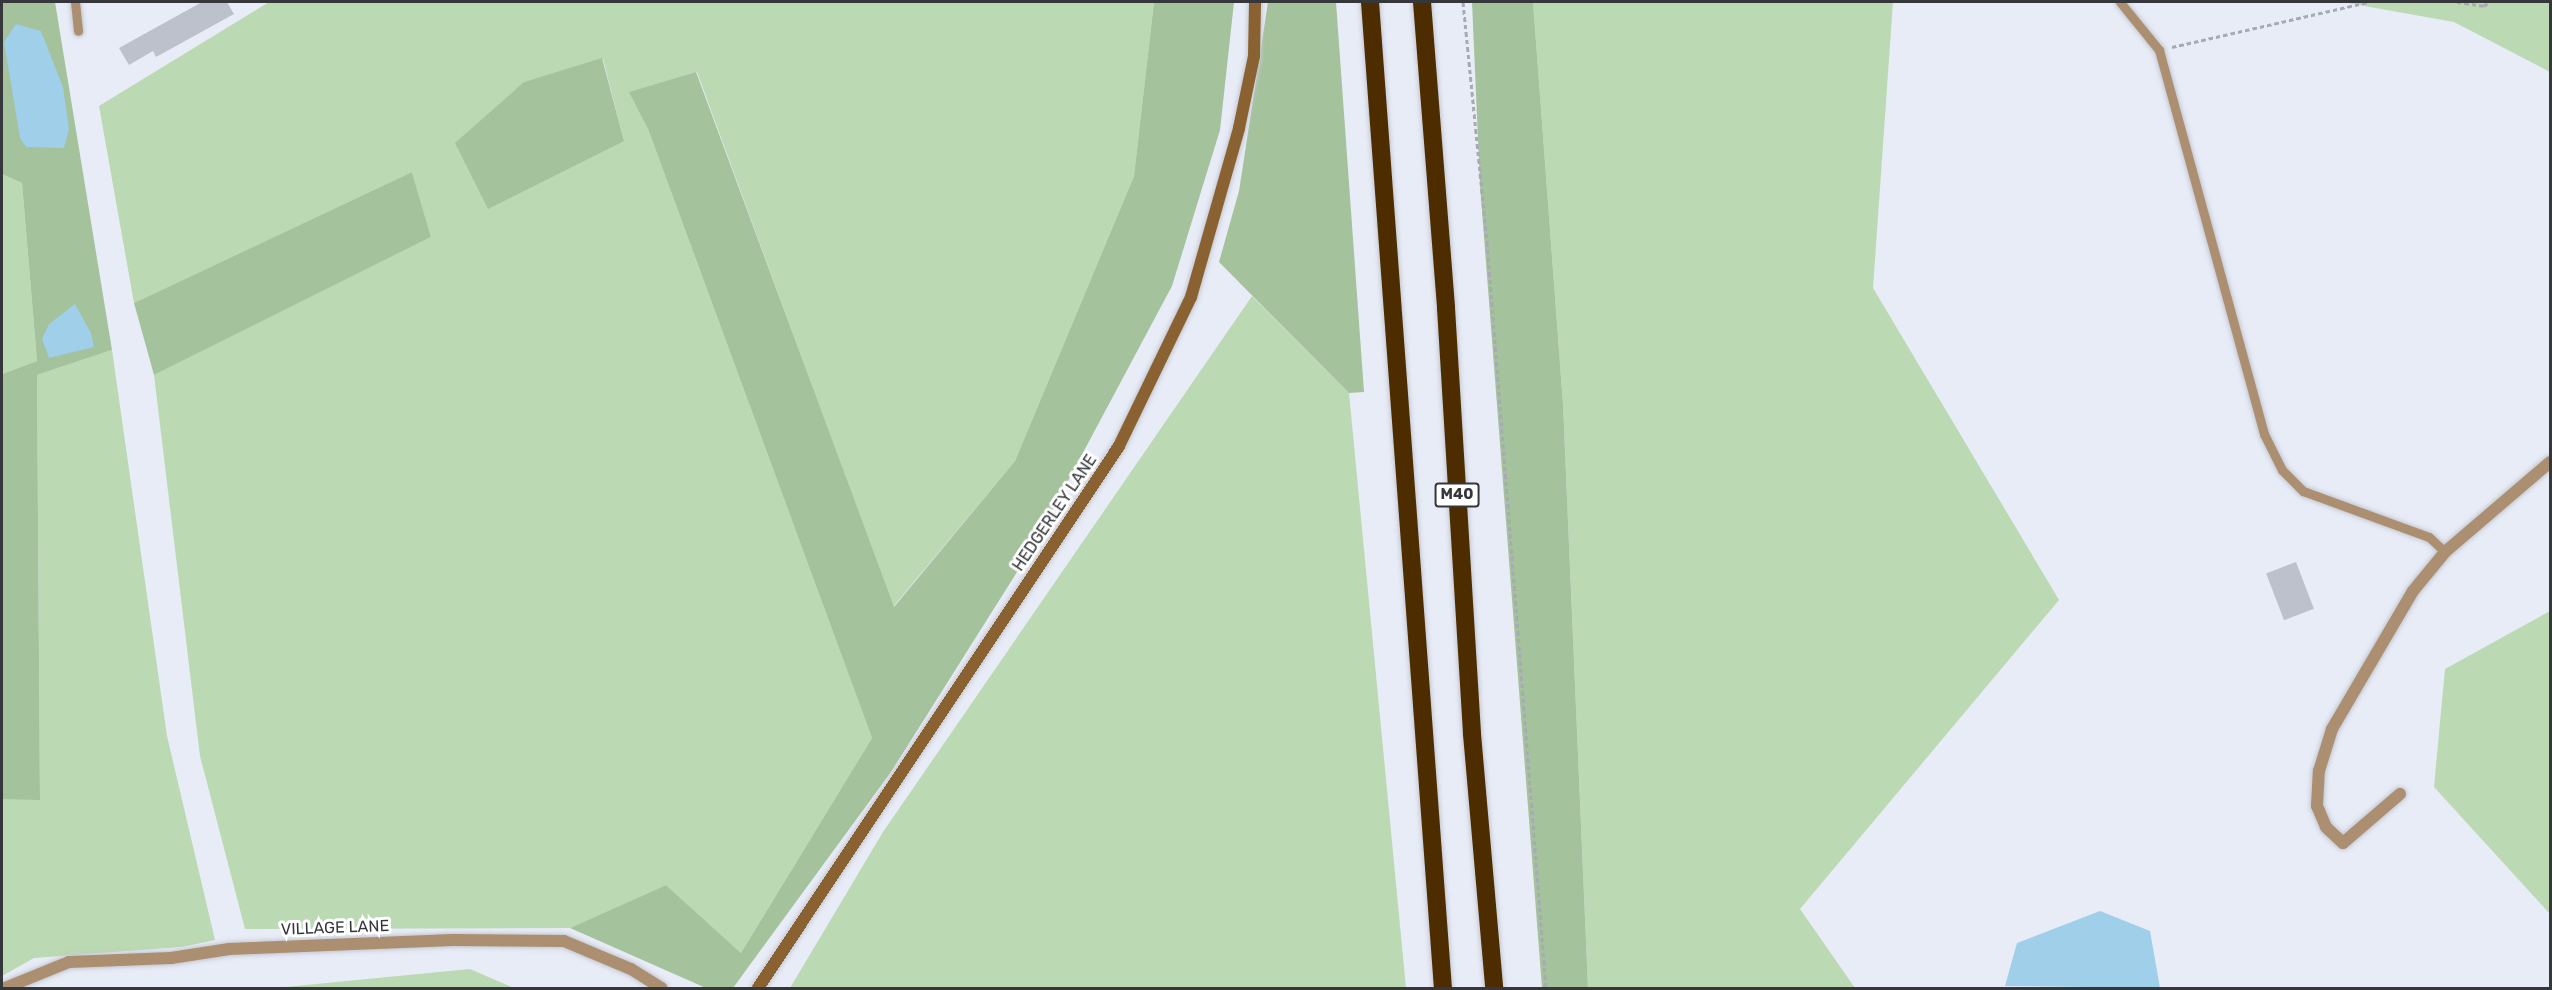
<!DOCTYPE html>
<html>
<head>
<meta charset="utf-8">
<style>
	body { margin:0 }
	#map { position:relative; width:2552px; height:990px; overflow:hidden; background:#e8ecf7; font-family:Rubik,sans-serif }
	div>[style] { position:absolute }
	.green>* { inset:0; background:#bbd9b3 }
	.forest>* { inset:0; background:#a4c29c }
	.water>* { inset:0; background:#9fcfe9 }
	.building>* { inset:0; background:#bdc1cb; transform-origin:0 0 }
	.path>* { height:3px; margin-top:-1.5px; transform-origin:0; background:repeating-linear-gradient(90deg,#a7aab2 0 4.5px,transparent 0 7.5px) }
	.roads { filter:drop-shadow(0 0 2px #c4c8d1) drop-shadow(0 0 2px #c4c8d1) }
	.lane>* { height:9px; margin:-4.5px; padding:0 4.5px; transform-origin:4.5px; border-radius:4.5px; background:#ab8f70 }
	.street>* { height:12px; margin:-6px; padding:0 6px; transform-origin:6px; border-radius:6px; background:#ab8f70 }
	.secondary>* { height:12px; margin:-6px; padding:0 6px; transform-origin:6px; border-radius:6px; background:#8a6232 }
	.highway>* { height:18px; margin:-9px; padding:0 9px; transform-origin:9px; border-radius:9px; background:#4d2d00 }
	span { translate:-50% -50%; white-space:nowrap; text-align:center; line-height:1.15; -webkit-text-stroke:6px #fff; paint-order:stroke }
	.shield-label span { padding:2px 4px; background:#fff; border:2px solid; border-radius:4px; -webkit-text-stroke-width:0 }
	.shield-label { font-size:15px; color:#35373b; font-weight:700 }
	.street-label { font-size:16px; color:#35373b }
	.frame { position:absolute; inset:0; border:3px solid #35373b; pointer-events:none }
</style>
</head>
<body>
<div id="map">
	<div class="green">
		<div style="clip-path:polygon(evenodd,269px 2px,1154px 2px,1134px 176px,1015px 461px,893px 607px,697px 72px,630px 92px,648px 129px,872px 738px,741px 953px,666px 885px,570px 928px,245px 929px,200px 756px,154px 375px,431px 237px,412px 172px,134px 303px,99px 106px,269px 2px,603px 59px,624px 141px,623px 141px,524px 82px,603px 59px)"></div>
		<div style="clip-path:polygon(1533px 2px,1893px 2px,1873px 288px,2059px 600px,1800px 909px,1855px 988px,1588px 988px,1563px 404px)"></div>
		<div style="clip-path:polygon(2342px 2px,2550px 2px,2550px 72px,2454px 22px)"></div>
		<div style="clip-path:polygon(2px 174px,22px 183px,37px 361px,2px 374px)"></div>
		<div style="clip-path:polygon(1252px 296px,1349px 393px,1406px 988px,790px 988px,883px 832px)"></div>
		<div style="clip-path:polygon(112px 350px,167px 736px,215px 940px,182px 947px,34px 958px,2px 976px,2px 799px,40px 799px,37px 375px)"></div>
		<div style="clip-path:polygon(2550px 611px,2550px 914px,2434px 787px,2445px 669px)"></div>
		<div style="clip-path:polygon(470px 969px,514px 988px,275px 988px)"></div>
	</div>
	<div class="forest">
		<div style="clip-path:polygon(2px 2px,55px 2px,112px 350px,37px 375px,40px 800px,2px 799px,2px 374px,37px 361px,22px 183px,2px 174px)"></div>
		<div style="clip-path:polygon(1154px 2px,1234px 2px,1220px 130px,1172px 286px,1031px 550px,891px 772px,733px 988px,706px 988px,570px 928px,666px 885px,741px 953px,872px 738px,648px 129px,629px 92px,696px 72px,894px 607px,1015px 461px,1134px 176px)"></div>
		<div style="clip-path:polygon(1268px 2px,1336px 2px,1364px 392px,1349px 393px,1219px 262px,1239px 191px)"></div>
		<div style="clip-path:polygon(1472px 2px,1533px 2px,1563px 404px,1588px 988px,1542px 988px,1480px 185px)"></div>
		<div style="clip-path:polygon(602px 58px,624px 141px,488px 209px,455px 143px,524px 82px)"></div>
		<div style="clip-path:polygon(412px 172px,431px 237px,154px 375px,134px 303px)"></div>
	</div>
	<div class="water">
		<div style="clip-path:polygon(16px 24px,41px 31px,63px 87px,69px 129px,64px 148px,26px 147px,20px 138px,4px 42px)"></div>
		<div style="clip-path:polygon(75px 304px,91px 333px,94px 347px,49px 358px,42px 339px,49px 324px)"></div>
		<div style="clip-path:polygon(2100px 911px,2150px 931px,2160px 988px,2005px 986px,2017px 943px)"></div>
	</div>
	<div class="building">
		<div style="clip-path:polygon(202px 2px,227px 2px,234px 14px,156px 57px,153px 51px,129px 65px,119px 48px)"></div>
		<div style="left:2296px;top:562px;width:50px;height:32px;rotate:69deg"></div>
	</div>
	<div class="path">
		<div style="left:1463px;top:2px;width:241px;rotate:84.3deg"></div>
		<div style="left:1487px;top:242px;width:748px;rotate:85.48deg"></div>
		<div style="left:2457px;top:2px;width:27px;rotate:8deg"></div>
		<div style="left:2484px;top:6px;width:6px;rotate:-39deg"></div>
		<div style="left:2172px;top:47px;width:202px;rotate:-12.9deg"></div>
	</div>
	<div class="roads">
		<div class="lane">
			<div style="left:75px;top:2px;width:29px;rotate:84deg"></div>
			<div style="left:2120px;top:2px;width:62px;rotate:50.9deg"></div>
			<div style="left:2159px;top:50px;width:398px;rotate:74.7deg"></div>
			<div style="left:2264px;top:434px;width:40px;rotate:63.4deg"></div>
			<div style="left:2282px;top:470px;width:30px;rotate:45deg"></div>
			<div style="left:2303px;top:491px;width:134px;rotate:20.1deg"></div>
			<div style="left:2429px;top:537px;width:22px;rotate:43deg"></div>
		</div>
		<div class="street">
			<div style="left:2400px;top:794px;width:75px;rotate:139.3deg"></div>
			<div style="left:2343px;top:843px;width:23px;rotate:-137deg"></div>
			<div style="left:2326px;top:827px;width:23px;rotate:-113deg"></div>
			<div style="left:2317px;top:806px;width:35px;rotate:-87deg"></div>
			<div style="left:2319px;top:771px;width:44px;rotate:-72.8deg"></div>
			<div style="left:2332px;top:729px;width:160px;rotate:-59.6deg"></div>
			<div style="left:2413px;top:591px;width:50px;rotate:-50.6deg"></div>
			<div style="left:2445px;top:552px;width:138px;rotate:-40.6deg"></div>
			<div style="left:5px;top:988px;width:69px;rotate:-22.1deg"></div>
			<div style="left:69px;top:962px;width:102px;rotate:-2.2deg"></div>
			<div style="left:171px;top:958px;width:59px;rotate:-8.8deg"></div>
			<div style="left:229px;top:949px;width:224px;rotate:-2.3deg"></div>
			<div style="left:453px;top:940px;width:111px;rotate:0.5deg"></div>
			<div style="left:564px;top:941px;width:73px;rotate:22.7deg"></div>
			<div style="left:631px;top:969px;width:36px;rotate:32deg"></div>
		</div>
		<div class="secondary">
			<div style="left:758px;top:988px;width:651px;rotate:-56.33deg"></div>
			<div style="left:1119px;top:446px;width:165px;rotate:-64.2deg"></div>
			<div style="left:1191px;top:297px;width:176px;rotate:-74.1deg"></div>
			<div style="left:1239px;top:128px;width:74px;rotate:-78.2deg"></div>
			<div style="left:1254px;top:56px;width:54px;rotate:-88.9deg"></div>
		</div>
		<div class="highway">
			<div style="left:1370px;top:2px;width:989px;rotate:85.77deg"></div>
			<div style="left:1422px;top:2px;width:307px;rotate:85.5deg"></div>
			<div style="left:1446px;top:308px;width:427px;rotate:86.5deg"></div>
			<div style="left:1472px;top:734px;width:255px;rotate:85deg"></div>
		</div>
	</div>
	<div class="shield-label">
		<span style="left:1457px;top:495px">M40</span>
	</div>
	<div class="street-label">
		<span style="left:1055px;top:513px;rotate:-56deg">HEDGERLEY LANE</span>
		<span style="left:335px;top:928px;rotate:-2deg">VILLAGE LANE</span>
	</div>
	<div class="frame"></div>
</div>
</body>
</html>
